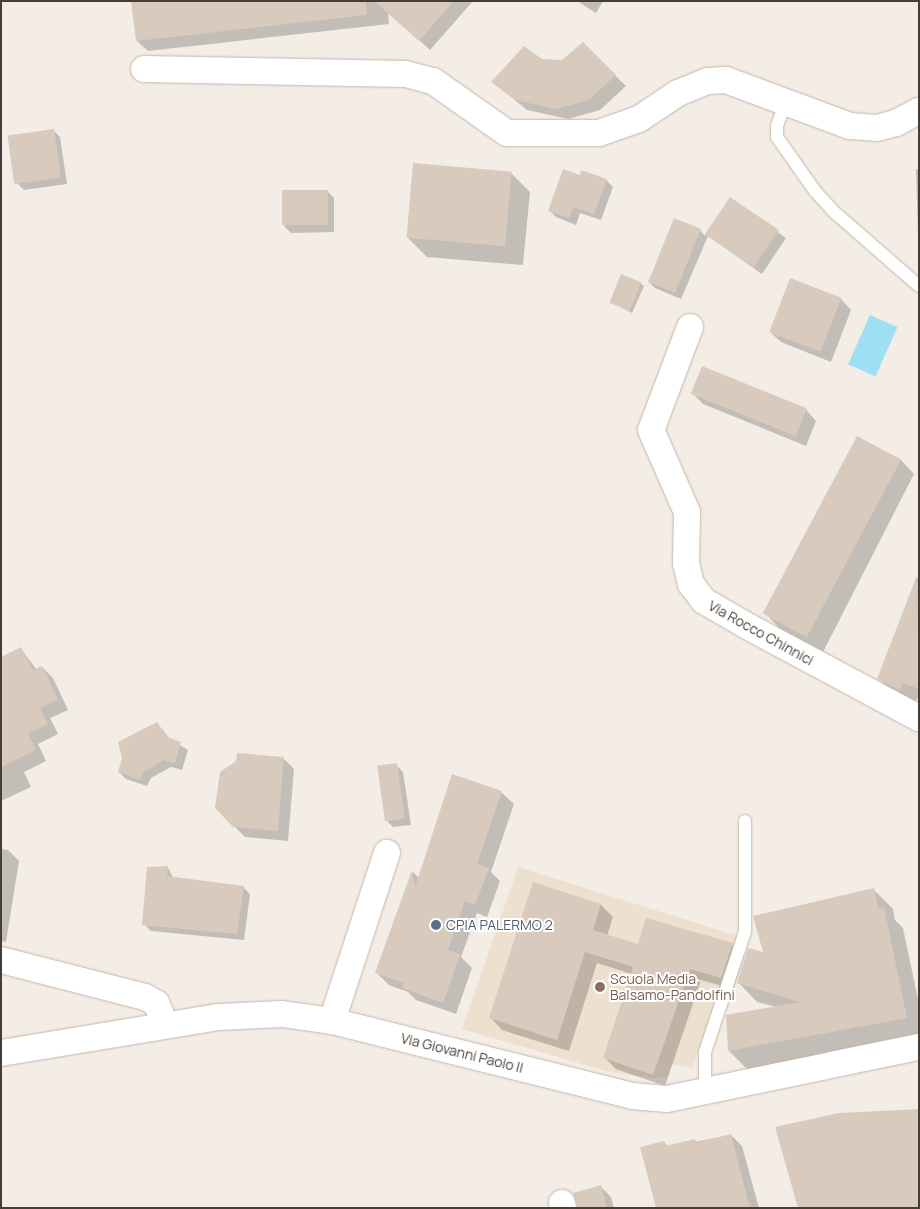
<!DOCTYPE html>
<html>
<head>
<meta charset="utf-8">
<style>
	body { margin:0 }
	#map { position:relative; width:920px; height:1209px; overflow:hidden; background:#f4ede6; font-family:Manrope,sans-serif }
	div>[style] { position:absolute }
	.education>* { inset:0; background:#eee0cf }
	.water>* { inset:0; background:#9fdff4; transform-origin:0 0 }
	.shadow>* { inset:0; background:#0003 }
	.building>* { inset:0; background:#d9cabe; transform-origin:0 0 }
	.roads { filter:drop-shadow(0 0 1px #c3b7ab) drop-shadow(0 0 1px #c3b7ab) }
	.service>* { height:12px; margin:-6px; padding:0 6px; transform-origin:6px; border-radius:6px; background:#fff }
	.minor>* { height:26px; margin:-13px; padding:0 13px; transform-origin:13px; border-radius:13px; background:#fff }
	.dots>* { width:14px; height:14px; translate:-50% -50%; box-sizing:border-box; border:2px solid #fff; border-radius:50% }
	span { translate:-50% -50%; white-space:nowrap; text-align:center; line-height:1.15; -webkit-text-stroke:4px #fff; paint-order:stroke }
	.street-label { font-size:14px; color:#473d35 }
	.service-label { font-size:14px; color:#4e5e75 }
	.left { translate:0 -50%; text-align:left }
	.education-label { font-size:14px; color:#785e54 }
	.frame { position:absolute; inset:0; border:2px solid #473d35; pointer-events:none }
</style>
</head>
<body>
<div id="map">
	<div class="education">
		<div style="clip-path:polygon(518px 867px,738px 936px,692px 1068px,672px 1064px,667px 1076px,654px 1078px,609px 1072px,462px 1029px)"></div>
	</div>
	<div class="water">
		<div style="left:870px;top:315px;width:30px;height:54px;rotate:24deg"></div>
	</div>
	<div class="shadow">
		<div style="clip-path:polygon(133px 1px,473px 1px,430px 50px,388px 12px,389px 24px,148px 51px,137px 41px)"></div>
		<div style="clip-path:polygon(577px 1px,603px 1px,596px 13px)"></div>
		<div style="clip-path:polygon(583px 44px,626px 86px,600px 110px,568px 119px,527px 110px,493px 82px,542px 60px,562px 61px)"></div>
		<div style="clip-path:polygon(53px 130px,60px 137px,67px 184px,24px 190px,17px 183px)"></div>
		<div style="clip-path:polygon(916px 169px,919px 169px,919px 236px,918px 236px)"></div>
		<div style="clip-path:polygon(511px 173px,530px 192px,523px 265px,427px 257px,408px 238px)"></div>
		<div style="clip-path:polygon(580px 176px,606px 180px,613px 187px,601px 220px,580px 213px,576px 225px,556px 217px,549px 210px)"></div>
		<div style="clip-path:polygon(327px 191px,334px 198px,334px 232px,291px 233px,284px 226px)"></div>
		<div style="clip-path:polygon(731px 199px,786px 238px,762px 274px,708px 236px,681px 299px,655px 288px,648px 281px,700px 230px,705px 236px)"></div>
		<div style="clip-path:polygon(640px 283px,644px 286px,632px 313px,611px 302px)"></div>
		<div style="clip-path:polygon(841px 299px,851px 310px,831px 362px,781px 342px,770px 332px)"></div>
		<div style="clip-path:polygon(703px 368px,806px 410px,816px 421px,806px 446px,703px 404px,692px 393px)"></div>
		<div style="clip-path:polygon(901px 460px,914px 474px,822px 654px,780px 629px,767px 615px)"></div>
		<div style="clip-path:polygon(919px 574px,919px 697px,914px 702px,892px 692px,879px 678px)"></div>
		<div style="clip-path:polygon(21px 649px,37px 670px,42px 667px,53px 678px,68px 710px,50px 718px,58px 734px,38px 744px,46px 761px,24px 772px,31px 787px,1px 801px,1px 682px)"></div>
		<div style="clip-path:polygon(157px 723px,170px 739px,188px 750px,182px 770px,171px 767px,151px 778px,147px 786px,126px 779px,119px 772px)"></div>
		<div style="clip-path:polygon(283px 758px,294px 769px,288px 841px,245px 837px,234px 826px)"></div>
		<div style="clip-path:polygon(396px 765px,403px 772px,411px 825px,393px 827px,386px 820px)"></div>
		<div style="clip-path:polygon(501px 792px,514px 804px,491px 872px,500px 881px,487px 917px,477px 913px,461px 957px,472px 968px,456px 1014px,416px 1000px,408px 992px,389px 985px,377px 973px,413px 872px,419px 878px)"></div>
		<div style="clip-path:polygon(1px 849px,8px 850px,19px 861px,6px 942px,1px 941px)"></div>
		<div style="clip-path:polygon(148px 868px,168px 868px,174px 879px,243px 887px,250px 894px,244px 940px,151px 931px,144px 924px)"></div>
		<div style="clip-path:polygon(534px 884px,601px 905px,613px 917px,607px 936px,639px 946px,732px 945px,744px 956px,733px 989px,701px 980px,665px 1086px,616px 1069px,604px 1057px,632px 974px,597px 963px,569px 1051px,502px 1030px,491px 1018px)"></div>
		<div style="clip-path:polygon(874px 890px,893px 909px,895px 920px,903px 928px,919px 1004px,919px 1038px,748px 1070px,729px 1051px,776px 1007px,757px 1002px,738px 982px,764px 954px)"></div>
		<div style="clip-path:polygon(731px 1135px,742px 1146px,759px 1208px,660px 1208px,664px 1142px,668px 1147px)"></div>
		<div style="clip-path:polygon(600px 1186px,611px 1197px,614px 1208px,578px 1208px,575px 1194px)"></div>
	</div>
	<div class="building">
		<div style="clip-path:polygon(131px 1px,366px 1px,367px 15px,136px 41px)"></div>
		<div style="clip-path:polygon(374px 1px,454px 1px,419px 41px)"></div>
		<div style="clip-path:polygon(583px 42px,616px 75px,589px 100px,556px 109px,515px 100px,491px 82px,524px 46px,542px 59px,562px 60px)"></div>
		<div style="left:54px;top:129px;width:49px;height:47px;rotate:82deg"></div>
		<div style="left:413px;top:163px;width:99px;height:75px;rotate:5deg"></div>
		<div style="clip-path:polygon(563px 169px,580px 175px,581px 170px,607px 179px,594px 214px,573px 207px,569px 218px,548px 211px)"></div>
		<div style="left:328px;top:190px;width:35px;height:46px;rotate:90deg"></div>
		<div style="left:730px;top:197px;width:59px;height:45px;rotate:34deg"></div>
		<div style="left:674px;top:218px;width:29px;height:69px;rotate:22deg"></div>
		<div style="left:621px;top:274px;width:22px;height:31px;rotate:22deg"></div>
		<div style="left:790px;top:278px;width:55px;height:58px;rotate:21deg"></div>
		<div style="left:702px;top:366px;width:113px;height:30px;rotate:22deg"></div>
		<div style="left:857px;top:436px;width:50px;height:201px;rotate:28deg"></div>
		<div style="clip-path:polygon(917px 575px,919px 689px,903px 683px,900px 690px,877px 679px)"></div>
		<div style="clip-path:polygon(21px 647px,33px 670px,42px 666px,58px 699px,40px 708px,48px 724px,28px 734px,36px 750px,1px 767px,1px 657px)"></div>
		<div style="clip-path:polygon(157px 722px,167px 737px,181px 742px,175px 763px,164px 760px,144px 772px,140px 780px,118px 772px,122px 758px,118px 742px)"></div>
		<div style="clip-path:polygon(237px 753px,284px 757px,278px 831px,233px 827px,215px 808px,220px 772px,236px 761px)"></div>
		<div style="left:397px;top:763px;width:56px;height:20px;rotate:82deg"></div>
		<div style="clip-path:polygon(452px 774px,502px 791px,477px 864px,489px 868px,475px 905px,465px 901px,448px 950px,460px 954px,443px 1003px,402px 988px,404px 983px,375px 973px,412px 870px,415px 887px)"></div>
		<div style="clip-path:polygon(168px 866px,167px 876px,244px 886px,237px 934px,142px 925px,147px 867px)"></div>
		<div style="clip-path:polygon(533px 882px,601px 904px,593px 930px,638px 944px,646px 918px,733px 943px,721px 978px,690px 969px,653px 1075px,603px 1058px,633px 967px,585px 952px,557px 1040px,489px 1018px)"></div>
		<div style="clip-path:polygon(874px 888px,878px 908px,884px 907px,907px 1018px,728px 1051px,726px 1015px,800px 1002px,737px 983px,748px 948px,763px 952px,753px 916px)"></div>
		<div style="clip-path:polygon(919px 1109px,919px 1208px,798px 1208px,775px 1127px,839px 1113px)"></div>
		<div style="clip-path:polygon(731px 1134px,750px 1208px,656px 1208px,640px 1147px,664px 1141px,665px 1146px,695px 1139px,696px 1143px)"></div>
		<div style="clip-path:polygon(601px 1185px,607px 1208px,578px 1208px,573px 1193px)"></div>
	</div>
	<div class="roads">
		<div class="service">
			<div style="left:785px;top:103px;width:24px;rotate:109deg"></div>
			<div style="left:777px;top:126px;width:11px;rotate:90deg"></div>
			<div style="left:777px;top:137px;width:66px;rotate:54.9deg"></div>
			<div style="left:815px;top:191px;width:27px;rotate:48deg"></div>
			<div style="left:833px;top:211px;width:114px;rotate:41.1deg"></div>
			<div style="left:705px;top:1092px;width:40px;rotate:-90deg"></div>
			<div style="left:705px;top:1052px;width:126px;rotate:-71.6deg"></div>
			<div style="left:745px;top:932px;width:111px;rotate:-90deg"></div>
		</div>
		<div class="minor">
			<div style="left:144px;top:69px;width:262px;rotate:1.1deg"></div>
			<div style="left:406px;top:74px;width:28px;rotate:15deg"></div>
			<div style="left:433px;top:81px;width:90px;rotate:35.1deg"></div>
			<div style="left:507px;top:133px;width:92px"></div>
			<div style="left:599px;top:133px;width:42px;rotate:-19.3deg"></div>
			<div style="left:639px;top:119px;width:47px;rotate:-33.7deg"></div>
			<div style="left:678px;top:93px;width:32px;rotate:-22deg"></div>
			<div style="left:708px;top:81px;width:18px;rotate:-3deg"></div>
			<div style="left:726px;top:80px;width:132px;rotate:20.4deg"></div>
			<div style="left:850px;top:126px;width:27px;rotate:4deg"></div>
			<div style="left:877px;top:128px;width:20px;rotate:-15deg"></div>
			<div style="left:896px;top:123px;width:26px;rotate:-28deg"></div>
			<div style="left:690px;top:327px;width:110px;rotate:110.7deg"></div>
			<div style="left:651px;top:430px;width:90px;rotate:66.3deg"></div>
			<div style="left:687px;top:512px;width:51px;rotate:91.1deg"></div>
			<div style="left:686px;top:563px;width:22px;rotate:77deg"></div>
			<div style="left:691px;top:584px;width:21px;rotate:53deg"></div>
			<div style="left:704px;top:601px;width:52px;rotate:30deg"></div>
			<div style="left:749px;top:627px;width:193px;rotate:28.2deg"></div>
			<div style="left:1px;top:960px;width:149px;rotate:14.4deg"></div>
			<div style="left:145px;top:997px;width:13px;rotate:29deg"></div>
			<div style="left:156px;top:1003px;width:24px;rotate:66deg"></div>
			<div style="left:332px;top:1021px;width:177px;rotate:-71.9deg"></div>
			<div style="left:1px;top:1053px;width:221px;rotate:-9.4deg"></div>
			<div style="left:219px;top:1017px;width:63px;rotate:-2.7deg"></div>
			<div style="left:282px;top:1014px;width:50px;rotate:8deg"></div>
			<div style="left:332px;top:1021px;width:309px;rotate:14deg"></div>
			<div style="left:632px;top:1096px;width:35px;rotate:5deg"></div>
			<div style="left:667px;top:1099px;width:257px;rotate:-11.7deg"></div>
			<div style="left:562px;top:1203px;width:5px;rotate:79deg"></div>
		</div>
	</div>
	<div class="dots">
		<div style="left:436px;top:925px;background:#5c6f8a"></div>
		<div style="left:600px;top:987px;background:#8d6e63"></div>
	</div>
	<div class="street-label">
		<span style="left:761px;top:633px;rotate:29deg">Via Rocco Chinnici</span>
		<span style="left:462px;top:1053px;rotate:14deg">Via Giovanni Paolo II</span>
	</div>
	<div class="service-label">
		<span class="left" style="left:446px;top:925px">CPIA PALERMO 2</span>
	</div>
	<div class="education-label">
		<span class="left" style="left:610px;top:987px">Scuola Media<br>Balsamo-Pandolfini</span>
	</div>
	<div class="frame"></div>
</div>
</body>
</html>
